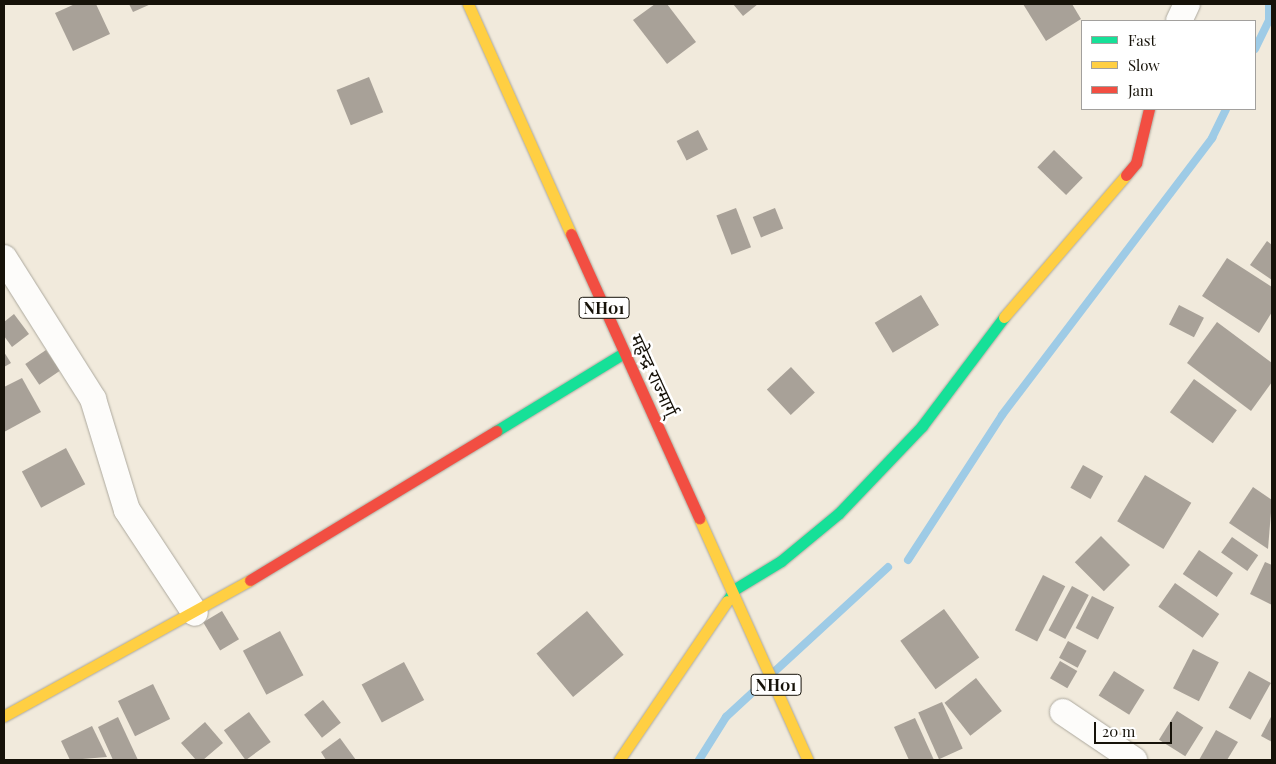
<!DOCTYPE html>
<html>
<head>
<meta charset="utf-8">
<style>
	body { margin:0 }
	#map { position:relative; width:1276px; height:764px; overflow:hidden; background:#f1eadc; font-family:"Playfair Display","Noto Sans Devanagari",serif }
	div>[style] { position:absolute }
	.stream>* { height:8px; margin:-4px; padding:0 4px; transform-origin:4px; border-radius:4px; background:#9ecbe6 }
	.building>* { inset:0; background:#a8a198; transform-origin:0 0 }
	.roads { filter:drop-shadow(0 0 1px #ada99e) drop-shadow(0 0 1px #ada99e) }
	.street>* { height:26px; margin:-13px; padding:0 13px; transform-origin:13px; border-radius:13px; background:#fdfcfa }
	.fast>* { height:11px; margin:-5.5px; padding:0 5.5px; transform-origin:5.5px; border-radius:5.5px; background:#16e098 }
	.slow>* { height:11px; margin:-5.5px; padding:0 5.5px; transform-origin:5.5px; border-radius:5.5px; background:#ffcf43 }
	.jam>* { height:11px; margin:-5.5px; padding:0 5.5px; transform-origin:5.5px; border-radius:5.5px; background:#f24e42 }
	span { translate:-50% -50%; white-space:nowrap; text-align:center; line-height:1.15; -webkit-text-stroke:5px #fff; paint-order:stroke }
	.shield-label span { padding:1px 4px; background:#fff; border:1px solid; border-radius:4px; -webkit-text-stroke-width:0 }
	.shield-label { font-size:16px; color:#161209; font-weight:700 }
	.street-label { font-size:18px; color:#161209 }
	.frame { position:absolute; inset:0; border:5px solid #161209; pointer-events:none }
	.legend { position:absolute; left:1081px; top:20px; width:175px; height:90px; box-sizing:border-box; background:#fff; border:1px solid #a2a09d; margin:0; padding:6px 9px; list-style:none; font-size:15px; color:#161209 }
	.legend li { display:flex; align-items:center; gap:10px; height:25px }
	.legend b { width:25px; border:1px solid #a2a09d }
	.scale { position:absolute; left:1094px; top:722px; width:78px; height:22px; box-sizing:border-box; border:2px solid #161209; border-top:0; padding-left:6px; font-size:15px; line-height:18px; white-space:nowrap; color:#161209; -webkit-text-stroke:4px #fff; paint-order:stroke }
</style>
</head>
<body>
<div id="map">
	<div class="stream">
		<div style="left:1255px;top:49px;width:32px;rotate:-64deg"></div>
		<div style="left:1269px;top:20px;width:16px;rotate:-90deg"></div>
		<div style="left:908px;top:560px;width:173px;rotate:-57deg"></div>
		<div style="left:1002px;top:415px;width:348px;rotate:-52.8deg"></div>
		<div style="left:1212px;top:138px;width:32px;rotate:-64deg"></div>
		<div style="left:774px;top:672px;width:155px;rotate:-42.6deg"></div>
		<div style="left:699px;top:760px;width:51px;rotate:-57.9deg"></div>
		<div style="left:726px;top:717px;width:54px;rotate:-42.8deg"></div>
	</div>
	<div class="building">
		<div style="clip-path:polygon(75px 4px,96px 4px,110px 34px,73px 51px,55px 13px)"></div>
		<div style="clip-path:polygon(129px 4px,151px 4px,133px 12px)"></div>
		<div style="clip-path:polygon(655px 4px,667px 4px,696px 42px,667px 64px,633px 20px)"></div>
		<div style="clip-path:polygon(733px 4px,758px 4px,743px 16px)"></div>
		<div style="clip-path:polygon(1023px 4px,1072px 4px,1081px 19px,1046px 41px)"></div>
		<div style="left:369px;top:77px;width:38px;height:35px;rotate:68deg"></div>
		<div style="left:698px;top:130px;width:22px;height:24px;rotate:63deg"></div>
		<div style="left:1054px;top:150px;width:40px;height:24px;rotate:44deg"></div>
		<div style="left:736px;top:208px;width:42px;height:21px;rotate:69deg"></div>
		<div style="left:775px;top:208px;width:22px;height:24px;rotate:68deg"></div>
		<div style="clip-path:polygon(1267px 241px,1272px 245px,1272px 280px,1250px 265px)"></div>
		<div style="clip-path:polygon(1227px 258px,1272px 287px,1272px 312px,1259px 333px,1202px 296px)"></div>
		<div style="left:921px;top:295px;width:35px;height:54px;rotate:59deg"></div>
		<div style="left:1179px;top:305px;width:28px;height:22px;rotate:27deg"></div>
		<div style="clip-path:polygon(14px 314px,29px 334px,12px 347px,4px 336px,4px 322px)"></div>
		<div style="clip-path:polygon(1217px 322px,1272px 363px,1272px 382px,1251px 411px,1187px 363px)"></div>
		<div style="left:46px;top:350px;width:25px;height:25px;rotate:56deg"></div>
		<div style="clip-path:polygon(4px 352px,11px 363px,4px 367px)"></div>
		<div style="left:791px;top:367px;width:35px;height:33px;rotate:47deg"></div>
		<div style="clip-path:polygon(22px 378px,41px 412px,4px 432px,4px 387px)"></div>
		<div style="left:1194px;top:379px;width:53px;height:41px;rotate:36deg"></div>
		<div style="left:66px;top:448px;width:41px;height:50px;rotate:62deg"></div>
		<div style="left:1083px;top:465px;width:23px;height:26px;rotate:29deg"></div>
		<div style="left:1145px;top:475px;width:54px;height:54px;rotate:31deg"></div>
		<div style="clip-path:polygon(1253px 487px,1272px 500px,1268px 549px,1229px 523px)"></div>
		<div style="left:1101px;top:536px;width:41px;height:37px;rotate:45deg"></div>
		<div style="left:1232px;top:537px;width:32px;height:19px;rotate:35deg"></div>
		<div style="left:1199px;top:550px;width:41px;height:29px;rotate:34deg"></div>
		<div style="clip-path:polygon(1265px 562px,1272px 565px,1272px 605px,1250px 594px)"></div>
		<div style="left:1043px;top:575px;width:25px;height:62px;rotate:27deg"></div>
		<div style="left:1175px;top:583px;width:54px;height:29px;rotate:35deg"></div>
		<div style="left:1072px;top:586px;width:19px;height:50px;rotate:28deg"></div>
		<div style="left:1092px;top:596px;width:25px;height:36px;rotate:27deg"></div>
		<div style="left:944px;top:609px;width:60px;height:54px;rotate:54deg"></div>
		<div style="left:222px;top:611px;width:33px;height:22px;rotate:59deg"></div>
		<div style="left:587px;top:611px;width:57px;height:66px;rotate:50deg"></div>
		<div style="left:280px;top:631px;width:50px;height:42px;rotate:62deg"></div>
		<div style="left:1068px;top:641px;width:21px;height:19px;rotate:28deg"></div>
		<div style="left:1193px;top:649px;width:29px;height:44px;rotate:27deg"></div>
		<div style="left:1060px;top:661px;width:20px;height:20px;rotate:30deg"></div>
		<div style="left:404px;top:662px;width:43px;height:48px;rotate:62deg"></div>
		<div style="left:1114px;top:671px;width:36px;height:29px;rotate:32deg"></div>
		<div style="left:1249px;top:671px;width:25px;height:42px;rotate:29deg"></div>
		<div style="left:976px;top:678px;width:42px;height:40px;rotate:52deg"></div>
		<div style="left:153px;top:684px;width:39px;height:39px;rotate:64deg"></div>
		<div style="left:323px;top:700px;width:29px;height:24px;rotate:52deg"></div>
		<div style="left:942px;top:702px;width:51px;height:26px;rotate:66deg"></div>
		<div style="left:1177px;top:711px;width:31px;height:34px;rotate:32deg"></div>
		<div style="left:249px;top:712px;width:37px;height:31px;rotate:54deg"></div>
		<div style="clip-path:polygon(1272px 715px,1272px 742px,1261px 736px)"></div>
		<div style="clip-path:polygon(118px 717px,138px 760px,113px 760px,98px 727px)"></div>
		<div style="clip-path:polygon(915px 718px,934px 760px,909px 760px,894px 727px)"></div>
		<div style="clip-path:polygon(205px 722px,223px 743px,203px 760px,196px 760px,181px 743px)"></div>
		<div style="clip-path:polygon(92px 726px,107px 757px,70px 760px,61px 741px)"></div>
		<div style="clip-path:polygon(1216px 730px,1238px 742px,1227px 760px,1199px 760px)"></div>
		<div style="clip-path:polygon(340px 738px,356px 760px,326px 760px,321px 752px)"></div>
	</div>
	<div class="roads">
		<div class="street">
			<div style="left:1179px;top:21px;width:19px;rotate:-65deg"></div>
			<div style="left:4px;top:258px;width:167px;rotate:57.7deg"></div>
			<div style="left:93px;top:399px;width:116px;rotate:73deg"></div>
			<div style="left:127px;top:510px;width:123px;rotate:56.6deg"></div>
			<div style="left:1063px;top:712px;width:86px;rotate:34.1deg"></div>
		</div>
		<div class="fast">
			<div style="left:496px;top:431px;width:150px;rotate:-31.4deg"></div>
			<div style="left:727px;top:601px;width:14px;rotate:-56deg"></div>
			<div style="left:735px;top:589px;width:54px;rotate:-31.3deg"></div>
			<div style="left:781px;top:561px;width:75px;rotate:-39.6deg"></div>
			<div style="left:839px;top:513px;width:120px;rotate:-46.3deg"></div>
			<div style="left:922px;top:426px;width:136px;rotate:-53deg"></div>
		</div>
		<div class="slow">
			<div style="left:468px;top:4px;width:252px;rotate:65.9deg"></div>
			<div style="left:1004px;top:317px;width:187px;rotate:-49.3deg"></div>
			<div style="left:699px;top:518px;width:265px;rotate:65.8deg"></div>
			<div style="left:4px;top:716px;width:281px;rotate:-28.9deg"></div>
			<div style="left:619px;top:760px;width:192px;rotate:-55.8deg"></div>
		</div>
		<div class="jam">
			<div style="left:1126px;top:175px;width:16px;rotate:-50deg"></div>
			<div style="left:1136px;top:163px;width:56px;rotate:-76.5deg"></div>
			<div style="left:571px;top:234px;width:312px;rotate:65.7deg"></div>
			<div style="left:250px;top:580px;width:288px;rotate:-31.2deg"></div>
		</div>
	</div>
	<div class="shield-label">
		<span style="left:604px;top:308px">NH01</span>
		<span style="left:776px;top:685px">NH01</span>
	</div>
	<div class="street-label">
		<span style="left:654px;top:375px;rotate:65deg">महेन्द्र राज्मार्ग्</span>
	</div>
	<div class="frame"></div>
	<ul class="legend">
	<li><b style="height:6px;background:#16e098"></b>Fast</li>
	<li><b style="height:6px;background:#ffcf43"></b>Slow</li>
	<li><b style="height:6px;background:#f24e42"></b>Jam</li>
	</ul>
	<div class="scale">20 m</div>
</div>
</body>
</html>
